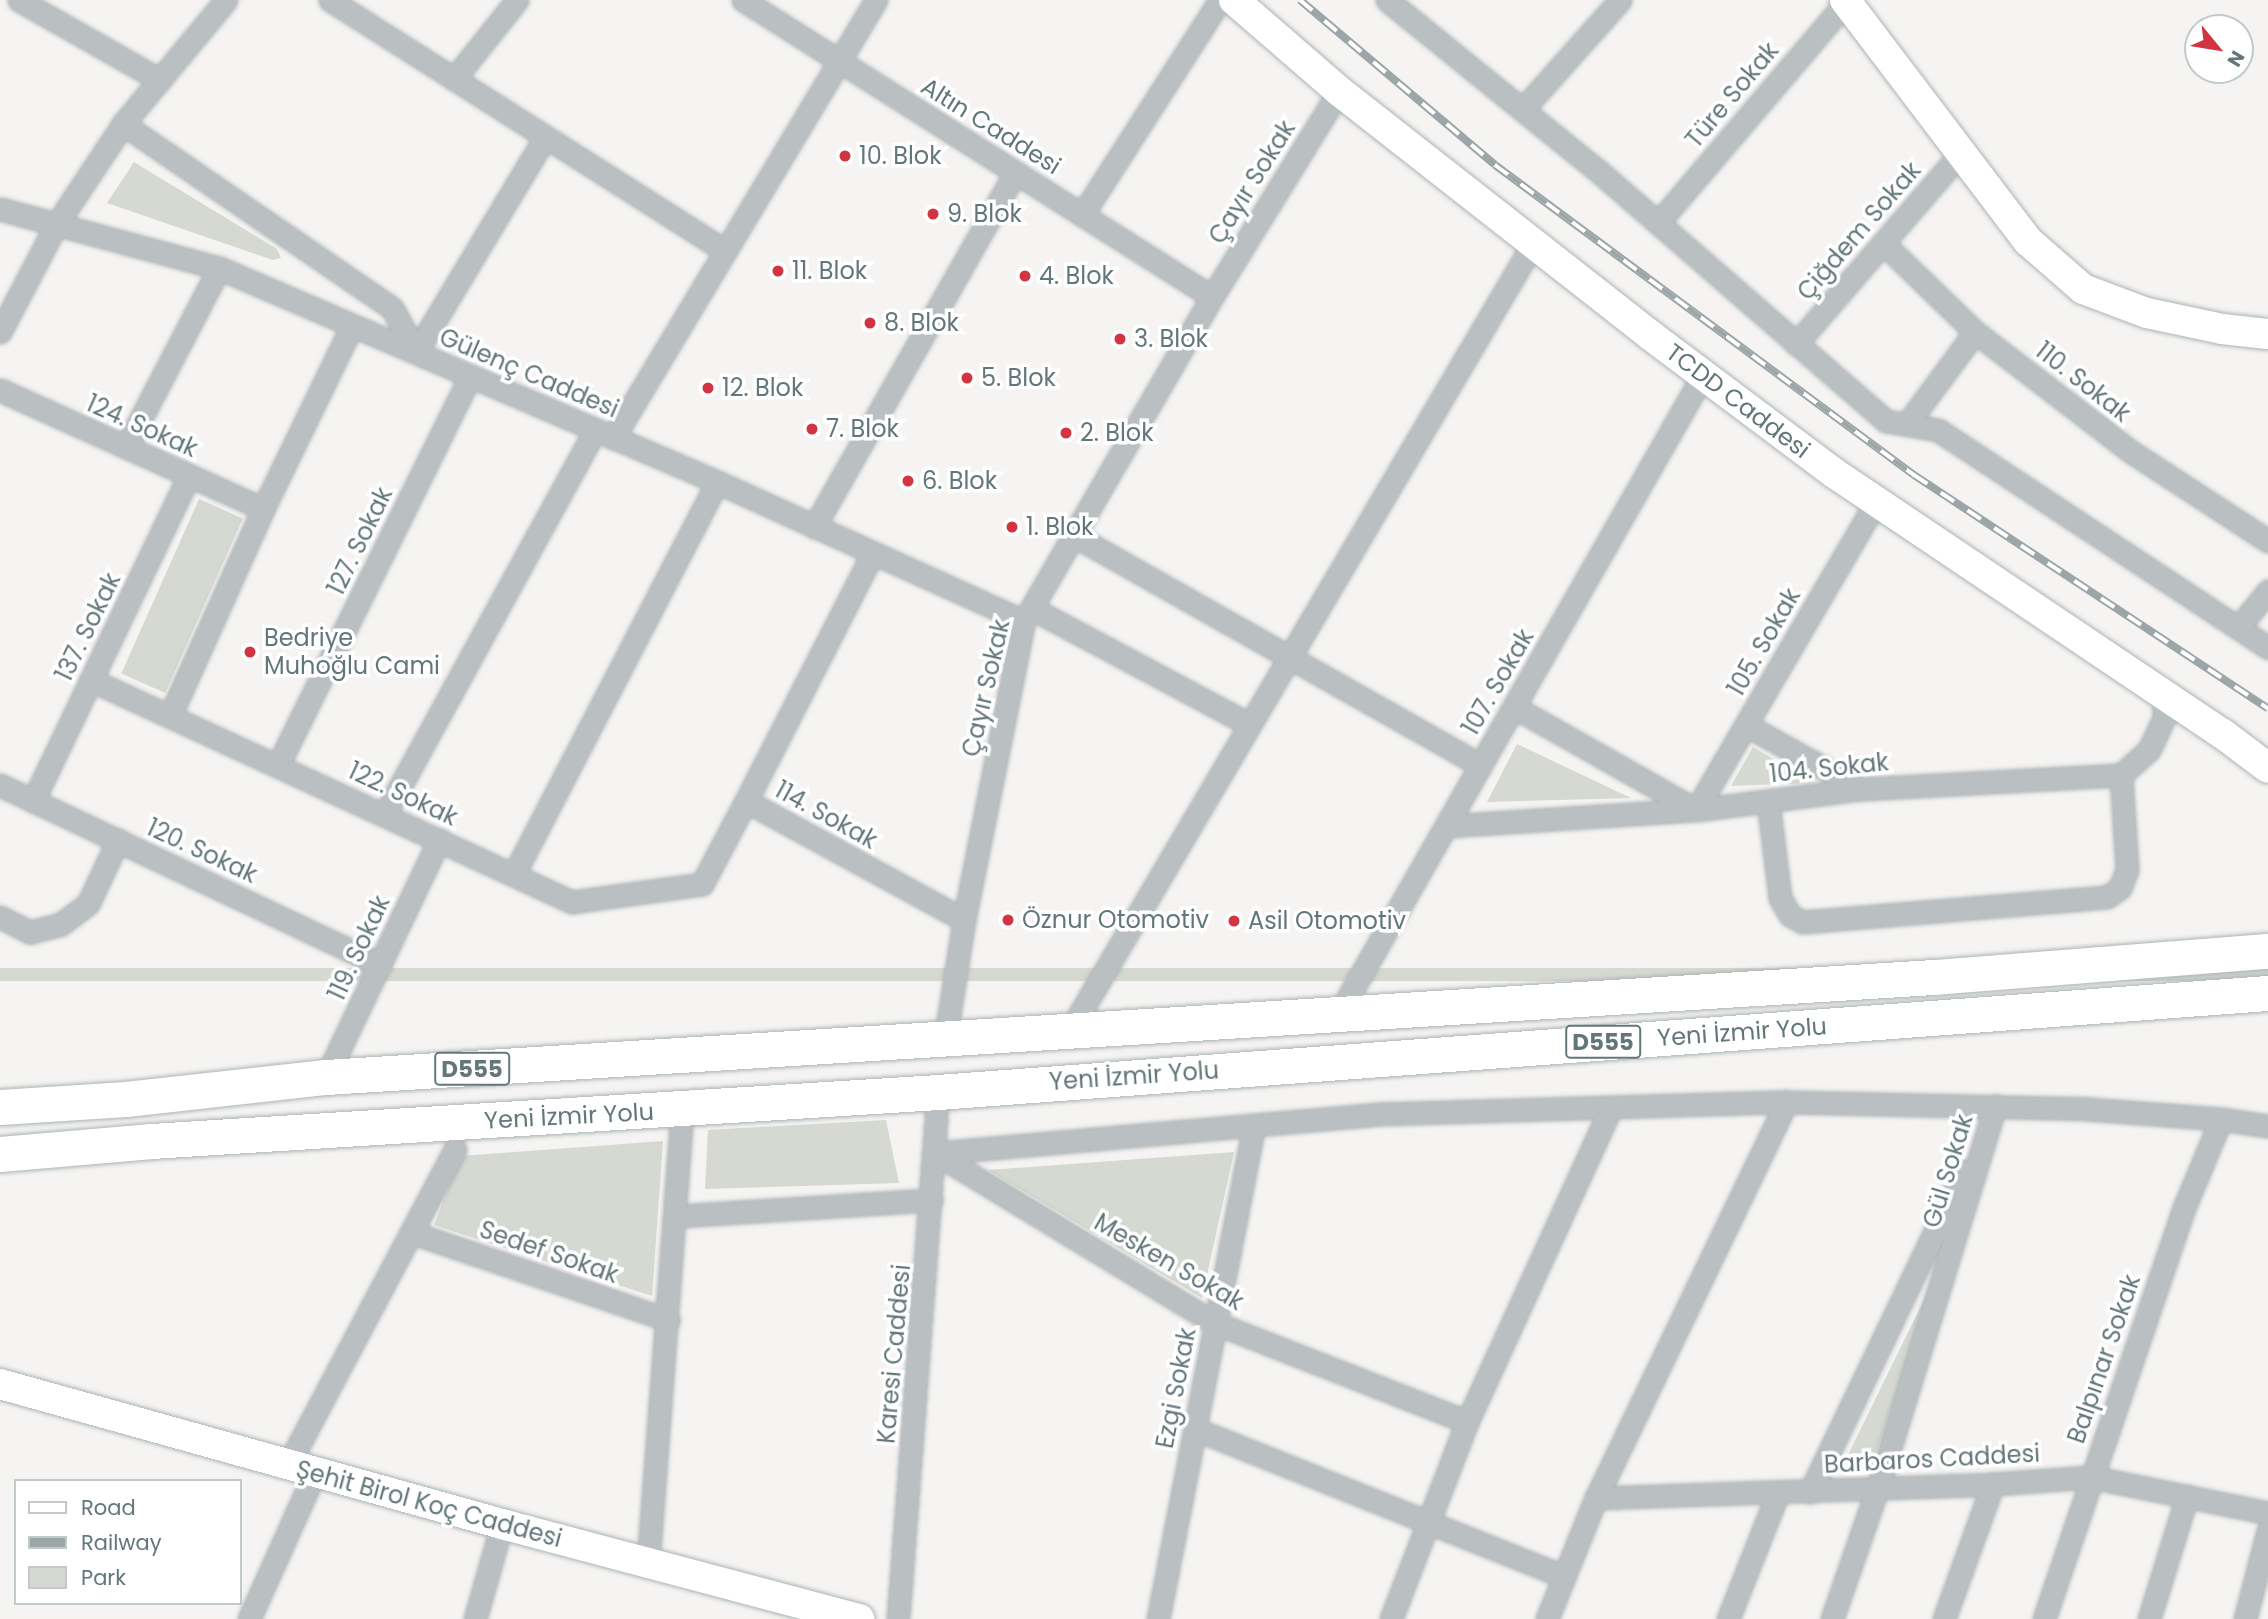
<!DOCTYPE html>
<html>
<head>
<meta charset="utf-8">
<style>
	body { margin:0 }
	#map { position:relative; width:2268px; height:1619px; overflow:hidden; background:#f5f4f2; font-family:Poppins,sans-serif }
	div>[style] { position:absolute }
	.green>* { inset:0; background:#d6d9d1; transform-origin:0 0 }
	.roads { filter:drop-shadow(0 0 2px #acb4b6) drop-shadow(0 0 2px #acb4b6) }
	.minor>* { height:21px; margin:-10.5px; padding:0 10.5px; transform-origin:10.5px; border-radius:10.5px; background:#bac0c1 }
	.secondary>* { height:30px; margin:-15px; padding:0 15px; transform-origin:15px; border-radius:15px; background:#fff }
	.trunk>* { height:35px; margin:-17.5px; padding:0 17.5px; transform-origin:17.5px; border-radius:17.5px; background:#fff }
	.rail>* { height:8px; margin-top:-4px; transform-origin:0; background:repeating-linear-gradient(90deg,#fff 0 16px,#9ca5a7 0 32px); box-sizing:border-box; border-block:2px solid #9ca5a7 }
	.dots>* { width:19px; height:19px; translate:-50% -50%; box-sizing:border-box; border:4px solid #fff; border-radius:50% }
	span { translate:-50% -50%; white-space:nowrap; text-align:center; line-height:1.15; -webkit-text-stroke:7px #fff; paint-order:stroke }
	.shield-label span { padding:2px 5px; background:#fff; border:2px solid; border-radius:5px; -webkit-text-stroke-width:0 }
	.shield-label { font-size:23px; color:#63777a; font-weight:700 }
	.street-label { font-size:24px; color:#63777a }
	.poi-label { font-size:24px; color:#63777a }
	.left { translate:0 -50%; text-align:left }
	.legend { position:absolute; left:14px; top:1479px; width:228px; height:126px; box-sizing:border-box; background:#fff; border:2px solid #c1c9ca; margin:0; padding:9px 12px; list-style:none; font-size:21px; color:#63777a }
	.legend li { display:flex; align-items:center; gap:14px; height:35px }
	.legend b { width:35px; border:2px solid #c1c9ca }
	.north { position:absolute; left:2184px; top:14px; width:70px; height:70px; box-sizing:border-box; background:#fff; border:2px solid #c1c9ca; border-radius:50%; rotate:120deg; font-size:19px; font-weight:700; line-height:28px; text-align:center; color:#63777a }
	.north::after { content:''; display:block; margin:auto; width:24px; height:32px; background:#d23541; clip-path:polygon(50% 0,100% 100%,50% 72%,0 100%) }
</style>
</head>
<body>
<div id="map">
	<div class="green">
		<div style="clip-path:polygon(134px 162px,277px 249px,281px 258px,273px 260px,107px 203px)"></div>
		<div style="left:199px;top:499px;width:48px;height:191px;rotate:24deg"></div>
		<div style="clip-path:polygon(1517px 744px,1631px 798px,1487px 802px)"></div>
		<div style="clip-path:polygon(1753px 747px,1814px 783px,1731px 786px)"></div>
		<div style="left:2268px;top:968px;width:13px;height:2273px;rotate:90deg"></div>
		<div style="clip-path:polygon(886px 1120px,899px 1183px,705px 1189px,708px 1130px)"></div>
		<div style="clip-path:polygon(663px 1141px,652px 1296px,434px 1225px,461px 1156px)"></div>
		<div style="clip-path:polygon(1234px 1152px,1202px 1298px,988px 1170px)"></div>
		<div style="clip-path:polygon(1942px 1263px,1870px 1469px,1844px 1463px)"></div>
	</div>
	<div class="roads">
		<div class="minor">
			<div style="left:19px;top:0;width:162px;rotate:29.6deg"></div>
			<div style="left:330px;top:0;width:468px;rotate:32.4deg"></div>
			<div style="left:743px;top:0;width:555px;rotate:32.34deg"></div>
			<div style="left:1387px;top:0;width:269px;rotate:39deg"></div>
			<div style="left:1596px;top:169px;width:384px;rotate:41deg"></div>
			<div style="left:1886px;top:421px;width:53px;rotate:9.8deg"></div>
			<div style="left:1938px;top:430px;width:396px;rotate:33.4deg"></div>
			<div style="left:454px;top:79px;width:101px;rotate:-51.4deg"></div>
			<div style="left:1523px;top:109px;width:146px;rotate:-48.3deg"></div>
			<div style="left:123px;top:124px;width:326px;rotate:34.4deg"></div>
			<div style="left:392px;top:308px;width:50px;rotate:61.4deg"></div>
			<div style="left:0;top:209px;width:227px;rotate:15.1deg"></div>
			<div style="left:219px;top:268px;width:542px;rotate:23.25deg"></div>
			<div style="left:717px;top:482px;width:337px;rotate:24.4deg"></div>
			<div style="left:1082px;top:215px;width:255px;rotate:-57.3deg"></div>
			<div style="left:1658px;top:223px;width:290px;rotate:-49.6deg"></div>
			<div style="left:1883px;top:243px;width:128px;rotate:44.1deg"></div>
			<div style="left:1975px;top:332px;width:195px;rotate:37.5deg"></div>
			<div style="left:2130px;top:451px;width:165px;rotate:33.1deg"></div>
			<div style="left:0;top:332px;width:121px;rotate:-62.4deg"></div>
			<div style="left:56px;top:225px;width:121px;rotate:-56.4deg"></div>
			<div style="left:123px;top:124px;width:161px;rotate:-50.3deg"></div>
			<div style="left:1796px;top:344px;width:252px;rotate:-49.2deg"></div>
			<div style="left:416px;top:352px;width:251px;rotate:-59deg"></div>
			<div style="left:0;top:390px;width:289px;rotate:24.3deg"></div>
			<div style="left:1907px;top:424px;width:114px;rotate:-53.5deg"></div>
			<div style="left:613px;top:438px;width:511px;rotate:-59.02deg"></div>
			<div style="left:126px;top:447px;width:202px;rotate:-62.5deg"></div>
			<div style="left:814px;top:527px;width:407px;rotate:-60.4deg"></div>
			<div style="left:1075px;top:536px;width:465px;rotate:29.5deg"></div>
			<div style="left:1033px;top:609px;width:246px;rotate:28.1deg"></div>
			<div style="left:2238px;top:628px;width:48px;rotate:-51deg"></div>
			<div style="left:91px;top:680px;width:530px;rotate:24.78deg"></div>
			<div style="left:572px;top:902px;width:131px;rotate:-7.9deg"></div>
			<div style="left:702px;top:884px;width:94px;rotate:-62.1deg"></div>
			<div style="left:746px;top:801px;width:248px;rotate:28.6deg"></div>
			<div style="left:1514px;top:707px;width:209px;rotate:29.5deg"></div>
			<div style="left:1696px;top:810px;width:357px;rotate:-59.7deg"></div>
			<div style="left:170px;top:716px;width:227px;rotate:-65.8deg"></div>
			<div style="left:263px;top:509px;width:203px;rotate:-64.1deg"></div>
			<div style="left:1746px;top:725px;width:132px;rotate:29.1deg"></div>
			<div style="left:278px;top:765px;width:433px;rotate:-63.7deg"></div>
			<div style="left:0;top:785px;width:421px;rotate:25.3deg"></div>
			<div style="left:33px;top:801px;width:361px;rotate:-64.4deg"></div>
			<div style="left:746px;top:801px;width:276px;rotate:-62.9deg"></div>
			<div style="left:1768px;top:801px;width:98px;rotate:82.9deg"></div>
			<div style="left:1780px;top:898px;width:20px;rotate:60deg"></div>
			<div style="left:1790px;top:915px;width:14px;rotate:30deg"></div>
			<div style="left:1802px;top:922px;width:306px;rotate:-4.7deg"></div>
			<div style="left:2107px;top:897px;width:16px;rotate:-35deg"></div>
			<div style="left:2120px;top:888px;width:19px;rotate:-69deg"></div>
			<div style="left:2127px;top:870px;width:95px;rotate:-93.6deg"></div>
			<div style="left:385px;top:814px;width:438px;rotate:-61.3deg"></div>
			<div style="left:1446px;top:826px;width:251px;rotate:-3.7deg"></div>
			<div style="left:1696px;top:810px;width:166px;rotate:-7.3deg"></div>
			<div style="left:1861px;top:789px;width:260px;rotate:-3.1deg"></div>
			<div style="left:2121px;top:775px;width:38px;rotate:-42deg"></div>
			<div style="left:2149px;top:750px;width:38px;rotate:-65deg"></div>
			<div style="left:2165px;top:716px;width:22px;rotate:-98deg"></div>
			<div style="left:514px;top:874px;width:441px;rotate:-62.6deg"></div>
			<div style="left:0;top:917px;width:34px;rotate:27deg"></div>
			<div style="left:30px;top:932px;width:32px;rotate:-14deg"></div>
			<div style="left:61px;top:924px;width:34px;rotate:-37deg"></div>
			<div style="left:88px;top:904px;width:71px;rotate:-64.9deg"></div>
			<div style="left:1338px;top:1015px;width:737px;rotate:-60.3deg"></div>
			<div style="left:1069px;top:1032px;width:917px;rotate:-59.52deg"></div>
			<div style="left:945px;top:1040px;width:121px;rotate:-81deg"></div>
			<div style="left:964px;top:920px;width:305px;rotate:-78.7deg"></div>
			<div style="left:1024px;top:621px;width:375px;rotate:-59.9deg"></div>
			<div style="left:1212px;top:297px;width:242px;rotate:-58.3deg"></div>
			<div style="left:326px;top:1077px;width:263px;rotate:-64.5deg"></div>
			<div style="left:935px;top:1153px;width:445px;rotate:-5deg"></div>
			<div style="left:1378px;top:1114px;width:409px;rotate:-1.7deg"></div>
			<div style="left:1787px;top:1102px;width:300px;rotate:1.3deg"></div>
			<div style="left:2087px;top:1109px;width:134px;rotate:4.3deg"></div>
			<div style="left:2221px;top:1119px;width:48px;rotate:8.5deg"></div>
			<div style="left:935px;top:1153px;width:328px;rotate:31.3deg"></div>
			<div style="left:1215px;top:1323px;width:271px;rotate:21.4deg"></div>
			<div style="left:676px;top:1216px;width:256px;rotate:-3.6deg"></div>
			<div style="left:413px;top:1233px;width:270px;rotate:18.8deg"></div>
			<div style="left:1195px;top:1429px;width:396px;rotate:21.8deg"></div>
			<div style="left:288px;top:1465px;width:357px;rotate:-62.1deg"></div>
			<div style="left:1810px;top:1492px;width:356px;rotate:-64.4deg"></div>
			<div style="left:1596px;top:1498px;width:397px;rotate:-2deg"></div>
			<div style="left:1993px;top:1484px;width:98px;rotate:-4.1deg"></div>
			<div style="left:2091px;top:1477px;width:181px;rotate:11.5deg"></div>
			<div style="left:648px;top:1564px;width:456px;rotate:-85.7deg"></div>
			<div style="left:249px;top:1619px;width:161px;rotate:-65.8deg"></div>
			<div style="left:475px;top:1619px;width:99px;rotate:-74.1deg"></div>
			<div style="left:898px;top:1619px;width:529px;rotate:-85.66deg"></div>
			<div style="left:1158px;top:1619px;width:503px;rotate:-79deg"></div>
			<div style="left:1391px;top:1619px;width:211px;rotate:-68.9deg"></div>
			<div style="left:1467px;top:1422px;width:343px;rotate:-65.4deg"></div>
			<div style="left:1547px;top:1619px;width:131px;rotate:-68deg"></div>
			<div style="left:1596px;top:1498px;width:440px;rotate:-64.3deg"></div>
			<div style="left:1728px;top:1619px;width:136px;rotate:-68.4deg"></div>
			<div style="left:1832px;top:1619px;width:140px;rotate:-70.8deg"></div>
			<div style="left:1878px;top:1487px;width:399px;rotate:-72.9deg"></div>
			<div style="left:1944px;top:1619px;width:144px;rotate:-70.1deg"></div>
			<div style="left:2044px;top:1619px;width:434px;rotate:-71.2deg"></div>
			<div style="left:2184px;top:1208px;width:96px;rotate:-67.4deg"></div>
			<div style="left:2149px;top:1619px;width:129px;rotate:-72.8deg"></div>
			<div style="left:2245px;top:1619px;width:91px;rotate:-75.4deg"></div>
		</div>
		<div class="secondary">
			<div style="left:1234px;top:0;width:139px;rotate:40.9deg"></div>
			<div style="left:1339px;top:91px;width:395px;rotate:38.1deg"></div>
			<div style="left:1650px;top:335px;width:230px;rotate:36.9deg"></div>
			<div style="left:1834px;top:473px;width:468px;rotate:33.9deg"></div>
			<div style="left:2223px;top:734px;width:56px;rotate:37.1deg"></div>
			<div style="left:1845px;top:0;width:303px;rotate:52.8deg"></div>
			<div style="left:2028px;top:241px;width:73px;rotate:41.1deg"></div>
			<div style="left:2083px;top:289px;width:68px;rotate:20.6deg"></div>
			<div style="left:2147px;top:313px;width:77px;rotate:12deg"></div>
			<div style="left:2222px;top:329px;width:46px;rotate:6.2deg"></div>
			<div style="left:0;top:1384px;width:521px;rotate:15.58deg"></div>
			<div style="left:502px;top:1524px;width:370px;rotate:14.9deg"></div>
		</div>
		<div class="trunk">
			<div style="left:0;top:1107px;width:126px;rotate:-3.6deg"></div>
			<div style="left:126px;top:1099px;width:201px;rotate:-6.3deg"></div>
			<div style="left:326px;top:1077px;width:1611px;rotate:-3.56deg"></div>
			<div style="left:1934px;top:977px;width:335px;rotate:-4.5deg"></div>
			<div style="left:0;top:1154px;width:152px;rotate:-4.9deg"></div>
			<div style="left:151px;top:1141px;width:789px;rotate:-3.56deg"></div>
			<div style="left:938px;top:1092px;width:1334px;rotate:-4.26deg"></div>
		</div>
	</div>
	<div class="rail">
		<div style="left:1300px;top:0;width:255px;rotate:40.2deg"></div>
		<div style="left:1495px;top:165px;width:521px;rotate:36.5deg"></div>
		<div style="left:1914px;top:475px;width:424px;rotate:33.4deg"></div>
	</div>
	<div class="dots">
		<div style="left:845px;top:156px;background:#d23541"></div>
		<div style="left:933px;top:214px;background:#d23541"></div>
		<div style="left:778px;top:271px;background:#d23541"></div>
		<div style="left:1025px;top:276px;background:#d23541"></div>
		<div style="left:870px;top:323px;background:#d23541"></div>
		<div style="left:1120px;top:339px;background:#d23541"></div>
		<div style="left:967px;top:378px;background:#d23541"></div>
		<div style="left:708px;top:388px;background:#d23541"></div>
		<div style="left:812px;top:429px;background:#d23541"></div>
		<div style="left:1066px;top:433px;background:#d23541"></div>
		<div style="left:908px;top:481px;background:#d23541"></div>
		<div style="left:1012px;top:527px;background:#d23541"></div>
		<div style="left:250px;top:652px;background:#d23541"></div>
		<div style="left:1008px;top:920px;background:#d23541"></div>
		<div style="left:1234px;top:921px;background:#d23541"></div>
	</div>
	<div class="shield-label">
		<span style="left:1603px;top:1042px">D555</span>
		<span style="left:472px;top:1069px">D555</span>
	</div>
	<div class="street-label">
		<span style="left:1732px;top:95px;rotate:-50deg">Türe Sokak</span>
		<span style="left:991px;top:126px;rotate:32deg">Altın Caddesi</span>
		<span style="left:1252px;top:182px;rotate:-58deg">Çayır Sokak</span>
		<span style="left:1859px;top:231px;rotate:-49deg">Çiğdem Sokak</span>
		<span style="left:529px;top:373px;rotate:23deg">Gülenç Caddesi</span>
		<span style="left:2083px;top:382px;rotate:38deg">110. Sokak</span>
		<span style="left:1738px;top:401px;rotate:37deg">TCDD Caddesi</span>
		<span style="left:142px;top:426px;rotate:24deg">124. Sokak</span>
		<span style="left:360px;top:541px;rotate:-64deg">127. Sokak</span>
		<span style="left:88px;top:627px;rotate:-64deg">137. Sokak</span>
		<span style="left:1764px;top:642px;rotate:-60deg">105. Sokak</span>
		<span style="left:1498px;top:682px;rotate:-60deg">107. Sokak</span>
		<span style="left:986px;top:688px;rotate:-77deg">Çayır Sokak</span>
		<span style="left:1829px;top:768px;rotate:-6deg">104. Sokak</span>
		<span style="left:403px;top:794px;rotate:25deg">122. Sokak</span>
		<span style="left:826px;top:815px;rotate:29deg">114. Sokak</span>
		<span style="left:202px;top:851px;rotate:25deg">120. Sokak</span>
		<span style="left:359px;top:948px;rotate:-65deg">119. Sokak</span>
		<span style="left:1742px;top:1032px;rotate:-4deg">Yeni İzmir Yolu</span>
		<span style="left:1134px;top:1076px;rotate:-4deg">Yeni İzmir Yolu</span>
		<span style="left:569px;top:1116px;rotate:-3deg">Yeni İzmir Yolu</span>
		<span style="left:1948px;top:1171px;rotate:-73deg">Gül Sokak</span>
		<span style="left:549px;top:1252px;rotate:19deg">Sedef Sokak</span>
		<span style="left:1169px;top:1262px;rotate:30deg">Mesken Sokak</span>
		<span style="left:894px;top:1354px;rotate:-85deg">Karesi Caddesi</span>
		<span style="left:2104px;top:1359px;rotate:-71deg">Balpınar Sokak</span>
		<span style="left:1176px;top:1388px;rotate:-79deg">Ezgi Sokak</span>
		<span style="left:1932px;top:1459px;rotate:-3deg">Barbaros Caddesi</span>
		<span style="left:429px;top:1504px;rotate:15deg">Şehit Birol Koç Caddesi</span>
	</div>
	<div class="poi-label">
		<span class="left" style="left:859px;top:156px">10. Blok</span>
		<span class="left" style="left:947px;top:214px">9. Blok</span>
		<span class="left" style="left:792px;top:271px">11. Blok</span>
		<span class="left" style="left:1039px;top:276px">4. Blok</span>
		<span class="left" style="left:884px;top:323px">8. Blok</span>
		<span class="left" style="left:1134px;top:339px">3. Blok</span>
		<span class="left" style="left:981px;top:378px">5. Blok</span>
		<span class="left" style="left:722px;top:388px">12. Blok</span>
		<span class="left" style="left:826px;top:429px">7. Blok</span>
		<span class="left" style="left:1080px;top:433px">2. Blok</span>
		<span class="left" style="left:922px;top:481px">6. Blok</span>
		<span class="left" style="left:1026px;top:527px">1. Blok</span>
		<span class="left" style="left:264px;top:652px">Bedriye<br>Muhoğlu Cami</span>
		<span class="left" style="left:1022px;top:920px">Öznur Otomotiv</span>
		<span class="left" style="left:1248px;top:921px">Asil Otomotiv</span>
	</div>
	<ul class="legend">
	<li><b style="height:9px;background:#fff"></b>Road</li>
	<li><b style="height:9px;background:#9ca5a7"></b>Railway</li>
	<li><b style="height:19px;background:#d6d9d1"></b>Park</li>
	</ul>
	<div class="north">N</div>
</div>
</body>
</html>
